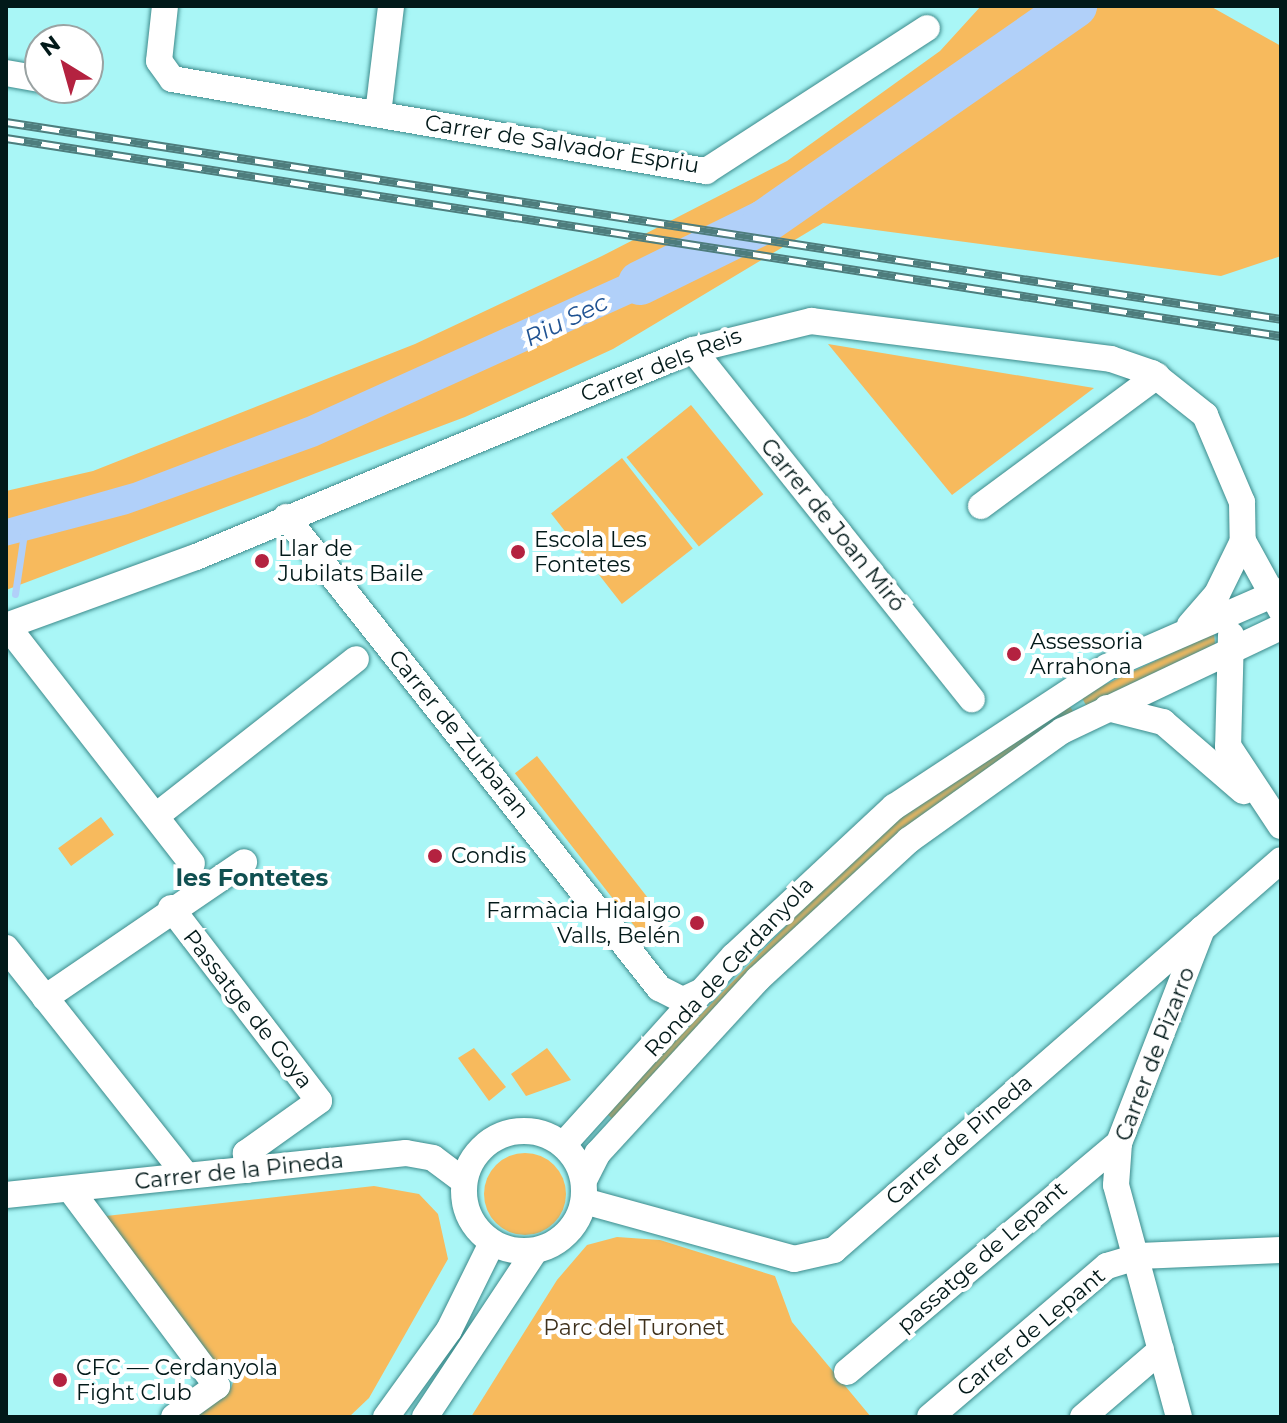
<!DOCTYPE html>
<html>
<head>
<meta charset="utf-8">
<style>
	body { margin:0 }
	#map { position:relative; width:1287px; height:1423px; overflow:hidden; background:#a9f6f6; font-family:Montserrat,sans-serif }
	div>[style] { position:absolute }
	.green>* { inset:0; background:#f7ba5d; transform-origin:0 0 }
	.round { border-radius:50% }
	.water>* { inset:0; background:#b1d0f9 }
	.stream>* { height:7px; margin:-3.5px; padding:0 3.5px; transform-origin:3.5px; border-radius:3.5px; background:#b1d0f9 }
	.river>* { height:44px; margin:-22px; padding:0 22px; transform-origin:22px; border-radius:22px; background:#b1d0f9 }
	.roads { filter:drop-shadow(0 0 2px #3c8a8b) drop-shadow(0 0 2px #3c8a8b) }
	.minor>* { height:26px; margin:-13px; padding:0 13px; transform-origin:13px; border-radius:13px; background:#fff }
	.minor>.ring { margin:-13px; padding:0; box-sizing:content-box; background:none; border:26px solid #fff; border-radius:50% }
	.rail>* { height:9px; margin-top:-4.5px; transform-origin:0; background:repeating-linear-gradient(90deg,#fff 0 18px,#4e7d7d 0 36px); box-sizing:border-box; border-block:2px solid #4e7d7d }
	.dots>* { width:22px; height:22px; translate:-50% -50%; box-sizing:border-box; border:4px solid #fff; border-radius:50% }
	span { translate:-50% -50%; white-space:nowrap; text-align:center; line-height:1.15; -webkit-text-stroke:8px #fff; paint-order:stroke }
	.street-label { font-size:22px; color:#021919 }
	.poi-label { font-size:22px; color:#021919 }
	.left { translate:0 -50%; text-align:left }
	.right { translate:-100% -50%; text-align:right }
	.park-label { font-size:22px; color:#3f311c }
	.water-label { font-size:24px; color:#205393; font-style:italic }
	.neighbourhood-label { font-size:24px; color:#105051; font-weight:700 }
	.frame { position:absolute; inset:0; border:8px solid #021919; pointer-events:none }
	.north { position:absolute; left:24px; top:24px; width:80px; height:80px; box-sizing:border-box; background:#fff; border:2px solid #9aa3a3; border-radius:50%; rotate:323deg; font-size:22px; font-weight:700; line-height:32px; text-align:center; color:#021919 }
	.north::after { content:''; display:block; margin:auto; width:28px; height:36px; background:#b42240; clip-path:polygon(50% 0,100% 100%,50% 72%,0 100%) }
</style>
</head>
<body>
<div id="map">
	<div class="green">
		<div style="clip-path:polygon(981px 6px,1210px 6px,1281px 46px,1281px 256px,1221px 276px,823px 223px,613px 349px,465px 417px,6px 590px,6px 491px,93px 471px,415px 344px,602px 256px,787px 161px,940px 51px)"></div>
		<div style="clip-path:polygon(828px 344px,1094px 388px,952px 495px)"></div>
		<div style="left:691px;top:405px;width:115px;height:83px;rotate:51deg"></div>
		<div style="left:622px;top:458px;width:115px;height:90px;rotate:52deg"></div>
		<div style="clip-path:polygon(1214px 633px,1215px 644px,1087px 707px,1081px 696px)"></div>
		<div style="clip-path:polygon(1067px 701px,1075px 715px,967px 786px,615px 1121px,606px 1113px,841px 869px,898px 820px)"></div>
		<div style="left:537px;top:756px;width:204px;height:28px;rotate:52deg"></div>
		<div style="left:101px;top:817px;width:22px;height:53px;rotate:54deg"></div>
		<div style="clip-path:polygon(474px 1048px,506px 1087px,489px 1101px,458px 1058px)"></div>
		<div style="clip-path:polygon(547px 1048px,571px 1080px,526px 1096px,511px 1074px)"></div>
		<div class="round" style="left:484px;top:1153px;width:82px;height:82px"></div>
		<div style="clip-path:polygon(374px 1186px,419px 1194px,438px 1214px,448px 1259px,369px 1398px,349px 1417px,191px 1417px,231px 1388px,237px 1371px,225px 1364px,215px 1369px,106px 1216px)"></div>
		<div style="clip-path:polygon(617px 1237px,660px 1240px,775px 1276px,792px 1322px,871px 1417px,471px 1417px,557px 1280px,587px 1245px)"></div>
	</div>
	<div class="water">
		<div style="clip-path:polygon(671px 253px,721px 263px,317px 446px,128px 514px,6px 546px,6px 519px,133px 483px,307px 417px)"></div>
	</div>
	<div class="stream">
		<div style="left:15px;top:594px;width:62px;rotate:-81.6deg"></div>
	</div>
	<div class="river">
		<div style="left:640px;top:283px;width:138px;rotate:-26.2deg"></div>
		<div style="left:764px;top:222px;width:379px;rotate:-34.8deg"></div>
	</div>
	<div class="roads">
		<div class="minor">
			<div style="left:165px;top:6px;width:55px;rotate:96.2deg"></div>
			<div style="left:159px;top:61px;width:22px;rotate:54deg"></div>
			<div style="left:172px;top:79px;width:542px;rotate:9.78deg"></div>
			<div style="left:706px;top:171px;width:263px;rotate:-32.9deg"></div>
			<div style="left:6px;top:73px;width:35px;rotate:10deg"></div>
			<div style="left:378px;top:114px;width:109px;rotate:-83.1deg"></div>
			<div style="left:693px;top:350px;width:447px;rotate:51.4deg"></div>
			<div style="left:981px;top:506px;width:219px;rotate:-36.5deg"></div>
			<div style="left:286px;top:517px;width:601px;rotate:51.62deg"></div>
			<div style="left:659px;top:988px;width:27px;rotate:27deg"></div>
			<div style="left:683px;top:1000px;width:23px;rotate:-25deg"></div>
			<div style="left:1190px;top:625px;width:41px;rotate:-48.9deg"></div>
			<div style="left:1217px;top:594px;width:59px;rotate:-63.9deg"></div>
			<div style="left:6px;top:626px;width:202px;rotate:-20deg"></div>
			<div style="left:196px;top:557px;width:538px;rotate:-22.61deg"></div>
			<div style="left:693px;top:350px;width:122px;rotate:-13.8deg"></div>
			<div style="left:811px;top:321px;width:302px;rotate:7.2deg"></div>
			<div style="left:1111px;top:359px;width:43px;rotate:18.9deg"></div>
			<div style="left:1152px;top:373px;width:68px;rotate:38.4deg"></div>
			<div style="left:1205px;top:415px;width:95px;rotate:67deg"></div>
			<div style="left:1242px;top:502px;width:39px;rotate:89deg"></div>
			<div style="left:1243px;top:541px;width:79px;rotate:61.2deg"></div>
			<div style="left:7px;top:626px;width:301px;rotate:52.1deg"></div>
			<div style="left:1231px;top:635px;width:111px;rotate:91.5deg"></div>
			<div style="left:1228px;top:746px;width:96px;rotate:56.5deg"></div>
			<div style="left:1107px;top:708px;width:58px;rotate:14deg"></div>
			<div style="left:1163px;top:722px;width:106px;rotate:40.8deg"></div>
			<div style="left:156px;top:816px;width:254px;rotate:-38.1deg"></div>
			<div style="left:171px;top:908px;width:243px;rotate:52.5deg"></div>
			<div style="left:319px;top:1101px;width:90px;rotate:144.5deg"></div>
			<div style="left:246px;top:1153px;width:17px;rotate:87deg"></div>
			<div style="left:6px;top:948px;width:291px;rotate:51.6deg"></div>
			<div style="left:45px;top:998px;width:241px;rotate:-34.3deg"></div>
			<div class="ring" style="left:464px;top:1131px;width:94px;height:94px"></div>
			<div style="left:563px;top:1145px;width:255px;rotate:-47.9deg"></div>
			<div style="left:734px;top:956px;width:219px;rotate:-43deg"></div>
			<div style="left:894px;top:807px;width:255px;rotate:-33.3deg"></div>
			<div style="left:1107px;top:667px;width:190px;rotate:-23.6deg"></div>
			<div style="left:584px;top:1180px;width:30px;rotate:-63deg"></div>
			<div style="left:598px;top:1153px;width:236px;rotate:-47.4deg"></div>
			<div style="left:758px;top:979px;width:205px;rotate:-42.6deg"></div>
			<div style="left:909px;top:840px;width:188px;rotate:-35.5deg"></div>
			<div style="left:1062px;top:731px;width:242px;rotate:-25.4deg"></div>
			<div style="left:70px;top:1189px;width:246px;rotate:53.3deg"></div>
			<div style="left:217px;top:1386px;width:53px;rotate:144.2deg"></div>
			<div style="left:6px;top:1195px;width:402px;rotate:-6deg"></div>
			<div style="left:406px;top:1153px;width:27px;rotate:10deg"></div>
			<div style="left:433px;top:1158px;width:39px;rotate:37deg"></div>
			<div style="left:584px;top:1201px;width:218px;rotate:15.4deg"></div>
			<div style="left:794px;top:1259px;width:41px;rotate:-12.7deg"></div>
			<div style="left:834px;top:1250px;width:593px;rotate:-41.1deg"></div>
			<div style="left:847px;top:1372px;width:356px;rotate:-40.1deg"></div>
			<div style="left:386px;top:1417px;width:107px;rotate:-54.1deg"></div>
			<div style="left:449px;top:1330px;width:97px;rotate:-63.7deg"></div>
			<div style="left:425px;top:1417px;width:199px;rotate:-56.5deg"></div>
			<div style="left:930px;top:1417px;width:233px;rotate:-40.5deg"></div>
			<div style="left:1107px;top:1266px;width:34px;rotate:-17deg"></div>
			<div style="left:1139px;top:1256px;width:142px;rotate:-2.4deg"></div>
			<div style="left:1083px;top:1417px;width:103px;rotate:-40.7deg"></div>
			<div style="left:1179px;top:1417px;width:240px;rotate:-105.2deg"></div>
			<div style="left:1116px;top:1185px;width:42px;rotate:-85.9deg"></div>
			<div style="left:1119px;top:1143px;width:230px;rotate:-68.8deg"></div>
		</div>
	</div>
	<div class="rail">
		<div style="left:6px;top:122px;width:1290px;rotate:8.78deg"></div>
		<div style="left:6px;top:138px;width:1290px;rotate:8.83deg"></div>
	</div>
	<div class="dots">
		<div style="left:518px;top:552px;background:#b42240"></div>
		<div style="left:262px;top:561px;background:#b42240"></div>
		<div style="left:1014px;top:654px;background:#b42240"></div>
		<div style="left:435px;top:856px;background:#b42240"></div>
		<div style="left:697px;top:923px;background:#b42240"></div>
		<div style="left:60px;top:1380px;background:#b42240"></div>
	</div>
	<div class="street-label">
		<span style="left:562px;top:144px;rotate:9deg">Carrer de Salvador Espriu</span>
		<span style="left:661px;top:365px;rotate:-21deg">Carrer dels Reis</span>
		<span style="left:833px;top:525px;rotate:51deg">Carrer de Joan Miró</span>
		<span style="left:459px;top:734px;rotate:51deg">Carrer de Zurbaran</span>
		<span style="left:729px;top:967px;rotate:-47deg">Ronda de Cerdanyola</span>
		<span style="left:248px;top:1009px;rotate:52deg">Passatge de Goya</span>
		<span style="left:1155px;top:1054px;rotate:-69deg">Carrer de Pizarro</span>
		<span style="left:959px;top:1140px;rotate:-41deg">Carrer de Pineda</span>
		<span style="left:239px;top:1171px;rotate:-6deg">Carrer de la Pineda</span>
		<span style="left:982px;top:1257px;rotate:-41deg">passatge de Lepant</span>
		<span style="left:1031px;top:1332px;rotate:-40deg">Carrer de Lepant</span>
	</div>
	<div class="poi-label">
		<span class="left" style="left:534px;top:552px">Escola Les<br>Fontetes</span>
		<span class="left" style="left:278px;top:561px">Llar de<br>Jubilats Baile</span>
		<span class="left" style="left:1030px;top:654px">Assessoria<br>Arrahona</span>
		<span class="left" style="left:451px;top:856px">Condis</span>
		<span class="right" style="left:681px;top:923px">Farmàcia Hidalgo<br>Valls, Belén</span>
		<span class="left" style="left:76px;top:1380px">CFC — Cerdanyola<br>Fight Club</span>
	</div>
	<div class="park-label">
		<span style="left:634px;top:1328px">Parc del Turonet</span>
	</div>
	<div class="water-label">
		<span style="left:566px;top:320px;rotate:-26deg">Riu Sec</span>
	</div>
	<div class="neighbourhood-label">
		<span style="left:252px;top:878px">les Fontetes</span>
	</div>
	<div class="frame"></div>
	<div class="north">N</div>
</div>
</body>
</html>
